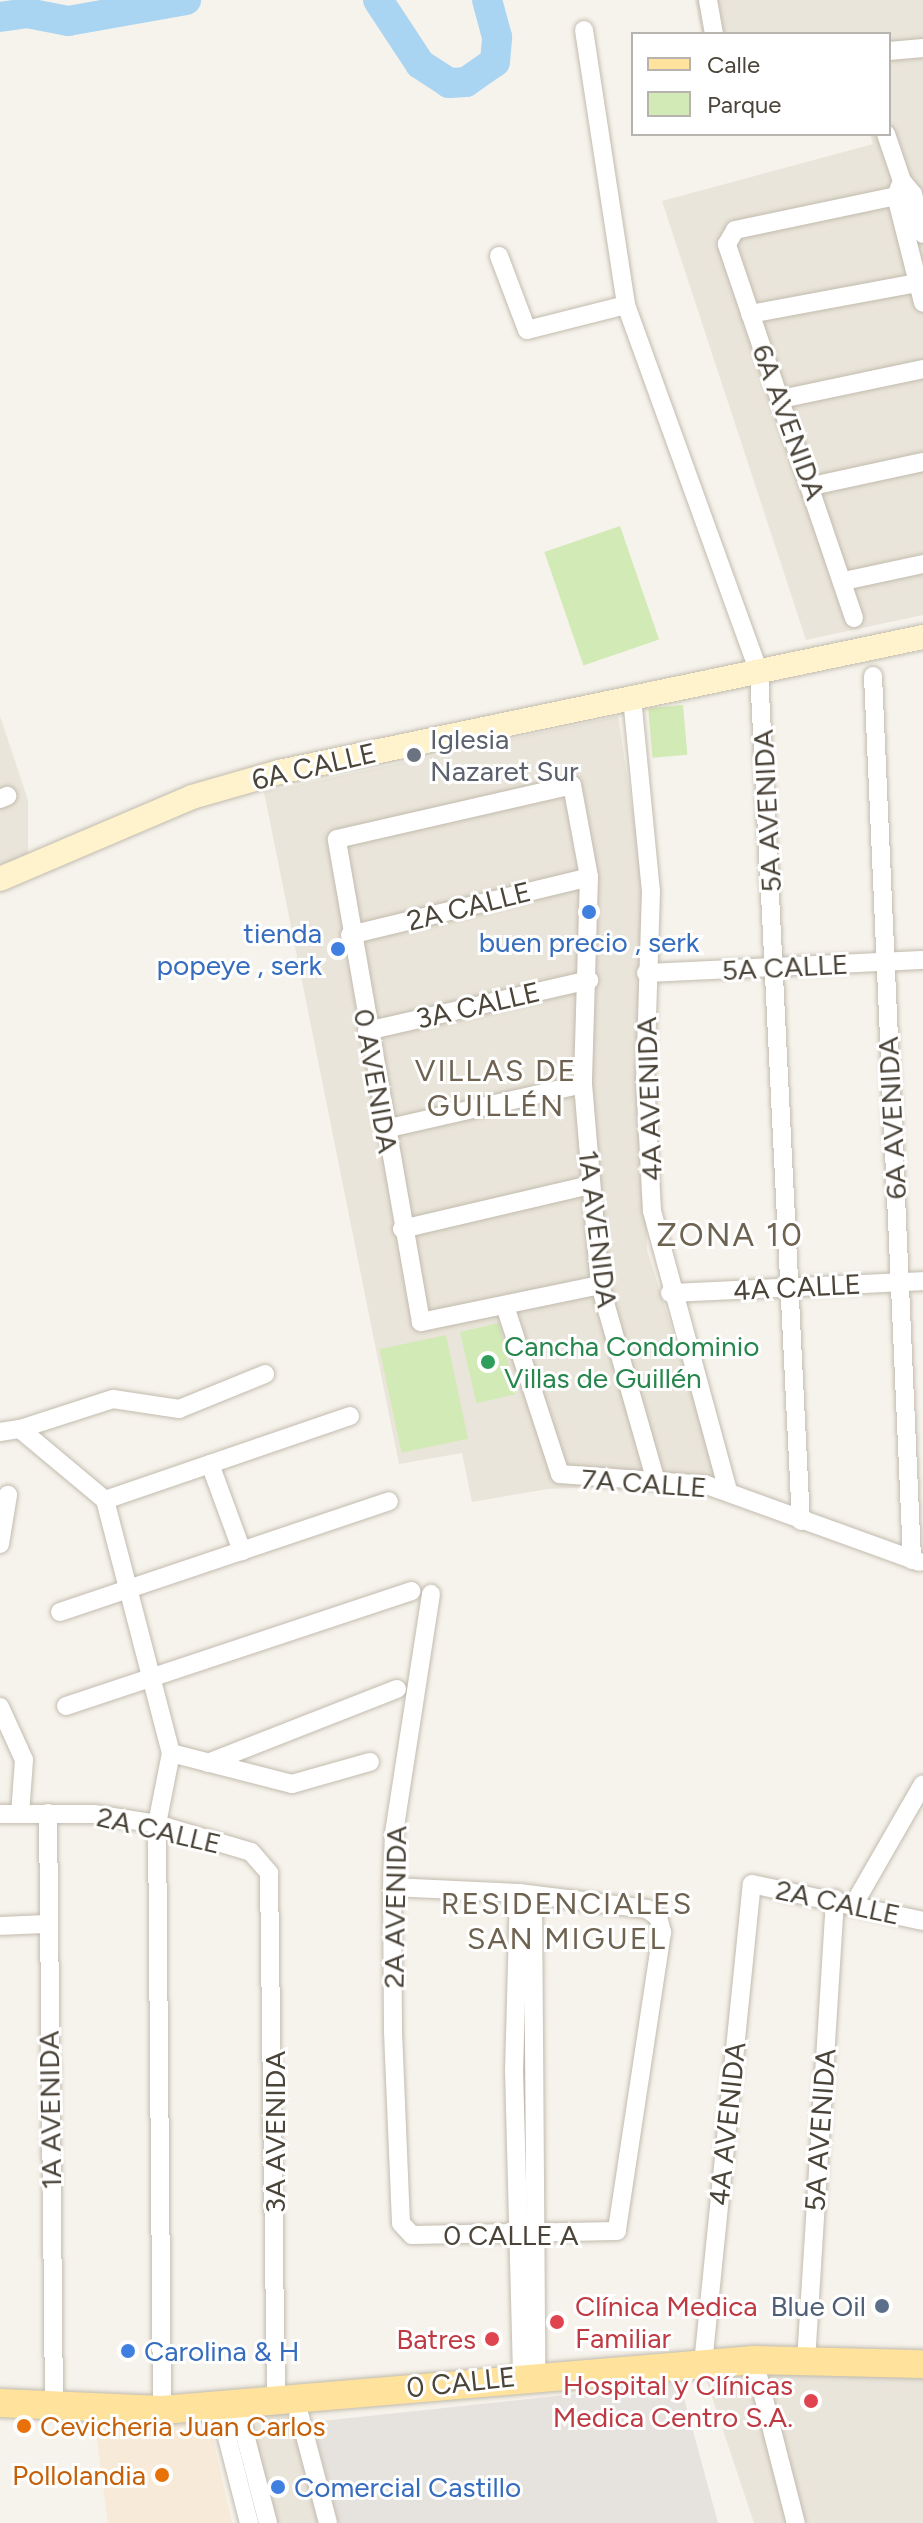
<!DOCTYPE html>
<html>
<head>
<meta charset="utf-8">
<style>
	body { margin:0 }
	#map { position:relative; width:923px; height:2523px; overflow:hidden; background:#f6f3ec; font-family:Figtree,sans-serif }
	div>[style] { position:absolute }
	.residential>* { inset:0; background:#eae5da }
	.commercial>* { inset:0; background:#f7ead8 }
	.industrial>* { inset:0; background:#e6e2dd }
	.green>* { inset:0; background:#d2eab5; transform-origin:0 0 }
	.river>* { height:30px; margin:-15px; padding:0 15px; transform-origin:15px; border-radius:15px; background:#a9d4f2 }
	.roads { filter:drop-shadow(0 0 2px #c2bbae) drop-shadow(0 0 2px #c2bbae) }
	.street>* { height:18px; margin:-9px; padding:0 9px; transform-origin:9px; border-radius:9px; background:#fff }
	.secondary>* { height:24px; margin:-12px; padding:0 12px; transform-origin:12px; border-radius:12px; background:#fff3cd }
	.primary>* { height:28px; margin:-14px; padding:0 14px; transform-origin:14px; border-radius:14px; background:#ffe39c }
	.dots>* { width:22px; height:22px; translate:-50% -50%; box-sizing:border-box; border:4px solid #fff; border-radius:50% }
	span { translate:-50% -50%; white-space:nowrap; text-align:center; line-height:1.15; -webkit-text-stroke:6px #fff; paint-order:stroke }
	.street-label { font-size:28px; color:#4b4439 }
	.worship-label { font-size:28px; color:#5b616d }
	.left { translate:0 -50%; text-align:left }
	.shop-label { font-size:28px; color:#366cbe }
	.right { translate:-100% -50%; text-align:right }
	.leisure-label { font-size:28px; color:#27864d }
	.health-label { font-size:28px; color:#be3a42 }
	.service-label { font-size:28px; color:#4e5e75 }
	.food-label { font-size:28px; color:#c56008 }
	.neighbourhood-label { font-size:30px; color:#6e6250; letter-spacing:2px }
	.quarter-label { font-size:32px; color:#6e6250; letter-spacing:2px }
	.legend { position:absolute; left:631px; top:32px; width:260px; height:104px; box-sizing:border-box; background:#fff; border:2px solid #b7b4b0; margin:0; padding:10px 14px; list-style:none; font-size:24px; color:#4b4439 }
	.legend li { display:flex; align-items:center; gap:16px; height:40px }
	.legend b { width:40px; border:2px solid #b7b4b0 }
</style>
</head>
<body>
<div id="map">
	<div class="residential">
		<div style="clip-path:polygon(695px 0,923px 0,923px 615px,806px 640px,662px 201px,873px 144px,870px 134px,889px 134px,889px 34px,702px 34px)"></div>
		<div style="clip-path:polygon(0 716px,28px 800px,28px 854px,0 865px)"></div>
		<div style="clip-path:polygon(618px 716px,645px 893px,647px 1250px,726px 1500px,661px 1484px,548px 1489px,472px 1502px,462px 1453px,399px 1464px,264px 792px)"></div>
		<div style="clip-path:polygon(699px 2358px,923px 2369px,923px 2523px,754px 2523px)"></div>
		<div style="clip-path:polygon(295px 2398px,326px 2523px,249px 2523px,220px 2406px)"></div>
	</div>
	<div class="commercial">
		<div style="clip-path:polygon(207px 2412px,232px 2523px,108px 2523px,94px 2419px)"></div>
	</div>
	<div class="industrial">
		<div style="clip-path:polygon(680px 2383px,718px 2523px,338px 2523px,312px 2422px)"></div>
	</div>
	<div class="green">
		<div style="left:620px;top:526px;width:120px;height:80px;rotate:71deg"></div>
		<div style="left:683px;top:705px;width:50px;height:35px;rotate:85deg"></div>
		<div style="left:499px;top:1323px;width:73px;height:40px;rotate:77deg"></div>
		<div style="left:446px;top:1335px;width:106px;height:68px;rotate:78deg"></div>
	</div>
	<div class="river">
		<div style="left:378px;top:0;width:77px;rotate:56.7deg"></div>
		<div style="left:420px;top:64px;width:35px;rotate:33deg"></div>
		<div style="left:449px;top:83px;width:17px;rotate:-3deg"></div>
		<div style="left:466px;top:82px;width:35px;rotate:-35deg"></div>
		<div style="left:495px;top:62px;width:25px;rotate:-85deg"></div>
		<div style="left:497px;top:37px;width:38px;rotate:-105deg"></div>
		<div style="left:0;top:17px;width:27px;rotate:-8deg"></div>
		<div style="left:27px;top:13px;width:42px;rotate:11deg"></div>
		<div style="left:68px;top:21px;width:120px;rotate:-10.1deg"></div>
	</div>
	<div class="roads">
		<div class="street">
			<div style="left:708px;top:0;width:35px;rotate:80deg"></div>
			<div style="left:584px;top:30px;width:278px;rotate:81.3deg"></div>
			<div style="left:626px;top:305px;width:390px;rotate:70.1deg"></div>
			<div style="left:759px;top:672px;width:850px;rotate:87.17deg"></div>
			<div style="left:889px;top:51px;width:34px;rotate:-5deg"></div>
			<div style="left:886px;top:134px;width:50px;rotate:71.2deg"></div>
			<div style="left:902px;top:181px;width:16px;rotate:112deg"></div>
			<div style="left:896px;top:196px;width:110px;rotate:75.8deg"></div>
			<div style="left:902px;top:181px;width:17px;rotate:50deg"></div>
			<div style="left:913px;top:194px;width:41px;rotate:76deg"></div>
			<div style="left:499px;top:256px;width:79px;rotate:69.3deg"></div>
			<div style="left:527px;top:330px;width:102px;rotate:-14.2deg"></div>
			<div style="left:750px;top:314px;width:176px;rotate:-10.5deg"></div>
			<div style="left:781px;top:399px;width:145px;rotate:-11.9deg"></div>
			<div style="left:812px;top:486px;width:114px;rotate:-12.2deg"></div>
			<div style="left:844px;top:581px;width:81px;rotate:-12.1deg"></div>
			<div style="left:854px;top:618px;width:395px;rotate:-108.8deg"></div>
			<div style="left:727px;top:244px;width:16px;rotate:-60deg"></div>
			<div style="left:735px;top:230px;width:165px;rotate:-11.9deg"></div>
			<div style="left:873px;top:676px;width:885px;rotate:87.47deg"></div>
			<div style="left:632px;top:698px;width:194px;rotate:84.4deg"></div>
			<div style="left:651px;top:891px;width:187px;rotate:91.8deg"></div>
			<div style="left:645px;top:1078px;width:133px;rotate:87deg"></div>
			<div style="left:652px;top:1211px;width:289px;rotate:74.8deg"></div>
			<div style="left:0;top:799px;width:8px;rotate:-23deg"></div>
			<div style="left:350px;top:935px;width:246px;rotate:-13.6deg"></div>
			<div style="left:646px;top:973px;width:277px;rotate:-2.7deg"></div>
			<div style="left:367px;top:1031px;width:228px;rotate:-12.9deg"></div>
			<div style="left:385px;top:1129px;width:203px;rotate:-12.8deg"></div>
			<div style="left:402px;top:1229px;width:192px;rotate:-13.2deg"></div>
			<div style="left:600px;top:1285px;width:183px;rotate:168.3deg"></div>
			<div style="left:421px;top:1322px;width:490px;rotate:-99.9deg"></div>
			<div style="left:337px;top:839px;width:241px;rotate:-12.9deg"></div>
			<div style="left:572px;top:785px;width:94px;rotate:79.5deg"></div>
			<div style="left:589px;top:877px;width:207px;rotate:91.7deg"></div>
			<div style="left:583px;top:1084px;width:202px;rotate:85.2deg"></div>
			<div style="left:600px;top:1285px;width:201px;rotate:74.1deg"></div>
			<div style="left:670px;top:1293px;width:253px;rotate:-2.7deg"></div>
			<div style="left:505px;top:1306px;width:177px;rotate:71.9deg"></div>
			<div style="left:560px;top:1474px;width:147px;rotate:4.3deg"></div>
			<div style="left:707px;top:1485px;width:226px;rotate:19.9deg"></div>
			<div style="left:20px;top:1429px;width:98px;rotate:-17.9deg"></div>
			<div style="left:113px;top:1399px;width:67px;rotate:8.6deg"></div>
			<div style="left:179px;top:1409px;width:93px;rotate:-22.1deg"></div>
			<div style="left:0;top:1432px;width:20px;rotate:-9deg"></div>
			<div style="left:20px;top:1429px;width:111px;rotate:39.9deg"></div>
			<div style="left:105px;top:1500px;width:261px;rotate:75.4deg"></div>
			<div style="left:171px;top:1753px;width:72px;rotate:101.2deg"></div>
			<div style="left:157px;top:1824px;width:586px;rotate:89.51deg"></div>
			<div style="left:210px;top:1464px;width:93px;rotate:69.8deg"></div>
			<div style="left:105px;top:1500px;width:259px;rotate:-18.9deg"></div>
			<div style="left:0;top:1544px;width:50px;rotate:-80.7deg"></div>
			<div style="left:60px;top:1612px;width:347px;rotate:-18.6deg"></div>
			<div style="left:66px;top:1706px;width:364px;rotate:-18.4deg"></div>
			<div style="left:0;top:1707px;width:58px;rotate:65.6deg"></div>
			<div style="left:24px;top:1760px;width:54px;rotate:94.2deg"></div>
			<div style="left:171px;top:1753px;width:125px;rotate:14.4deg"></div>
			<div style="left:292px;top:1784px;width:81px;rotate:-15.8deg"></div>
			<div style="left:208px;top:1763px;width:203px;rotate:-21.4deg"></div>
			<div style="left:48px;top:1813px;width:593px;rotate:89.42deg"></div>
			<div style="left:0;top:1814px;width:94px"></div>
			<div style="left:94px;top:1814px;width:64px;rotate:9deg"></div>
			<div style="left:157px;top:1824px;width:98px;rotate:16.6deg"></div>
			<div style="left:251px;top:1852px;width:28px;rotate:49deg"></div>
			<div style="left:269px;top:1873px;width:527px;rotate:89.24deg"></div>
			<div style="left:392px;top:1887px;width:127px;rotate:2.7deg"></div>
			<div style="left:519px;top:1893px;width:129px;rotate:7.1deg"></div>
			<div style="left:647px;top:1909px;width:14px;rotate:36deg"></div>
			<div style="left:658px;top:1917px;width:16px;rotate:75deg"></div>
			<div style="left:662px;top:1932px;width:302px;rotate:98.6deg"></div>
			<div style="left:617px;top:2231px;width:205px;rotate:178.9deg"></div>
			<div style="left:412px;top:2235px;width:16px;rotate:-133deg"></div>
			<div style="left:401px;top:2223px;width:194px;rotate:-92.4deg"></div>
			<div style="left:393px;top:2029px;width:142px;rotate:-90.4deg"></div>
			<div style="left:392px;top:1887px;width:54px;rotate:-87.9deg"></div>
			<div style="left:394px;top:1833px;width:242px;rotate:-81.2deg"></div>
			<div style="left:519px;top:1893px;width:176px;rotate:91.6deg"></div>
			<div style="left:514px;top:2069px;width:307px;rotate:88.5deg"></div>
			<div style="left:533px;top:1895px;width:479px;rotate:89.6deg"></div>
			<div style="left:854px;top:1904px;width:138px;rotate:-60.1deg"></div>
			<div style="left:0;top:1926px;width:48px;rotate:-2.4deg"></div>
			<div style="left:754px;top:2360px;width:168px;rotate:75.6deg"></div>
			<div style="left:806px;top:2361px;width:463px;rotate:-86.4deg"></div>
			<div style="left:703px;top:2364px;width:482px;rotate:-84.2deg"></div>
			<div style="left:752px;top:1884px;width:175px;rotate:12.2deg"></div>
			<div style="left:295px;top:2398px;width:129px;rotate:75.2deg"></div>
			<div style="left:237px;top:2404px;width:123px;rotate:75.4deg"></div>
			<div style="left:219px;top:2406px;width:121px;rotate:75.6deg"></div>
		</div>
		<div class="secondary">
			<div style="left:0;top:879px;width:209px;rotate:-23.1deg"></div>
			<div style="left:192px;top:797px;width:91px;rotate:-16deg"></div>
			<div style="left:279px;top:772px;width:658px;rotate:-11.84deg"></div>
		</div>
		<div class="primary">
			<div style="left:0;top:2403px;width:162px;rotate:2.5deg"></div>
			<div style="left:162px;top:2410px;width:594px;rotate:-4.83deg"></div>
			<div style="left:754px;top:2360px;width:169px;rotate:1.4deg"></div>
		</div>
	</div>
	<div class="dots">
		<div style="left:414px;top:755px;background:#6b7280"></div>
		<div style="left:589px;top:912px;background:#3f7fe0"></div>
		<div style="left:338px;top:949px;background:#3f7fe0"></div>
		<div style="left:488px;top:1362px;background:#2e9e5b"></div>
		<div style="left:882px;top:2306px;background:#5c6f8a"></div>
		<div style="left:557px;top:2322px;background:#e0444e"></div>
		<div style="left:492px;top:2339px;background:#e0444e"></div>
		<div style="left:128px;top:2351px;background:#3f7fe0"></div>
		<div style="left:811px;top:2401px;background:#e0444e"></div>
		<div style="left:24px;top:2426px;background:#e8710a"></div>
		<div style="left:162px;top:2475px;background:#e8710a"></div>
		<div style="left:278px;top:2487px;background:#3f7fe0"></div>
	</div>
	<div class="street-label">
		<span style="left:789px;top:422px;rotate:70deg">6A AVENIDA</span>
		<span style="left:314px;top:766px;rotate:-13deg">6A CALLE</span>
		<span style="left:767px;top:811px;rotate:-93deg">5A AVENIDA</span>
		<span style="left:469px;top:906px;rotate:-14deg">2A CALLE</span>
		<span style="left:785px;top:967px;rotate:-3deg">5A CALLE</span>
		<span style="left:478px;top:1005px;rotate:-13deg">3A CALLE</span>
		<span style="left:376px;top:1081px;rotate:80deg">0 AVENIDA</span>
		<span style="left:649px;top:1099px;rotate:-92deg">4A AVENIDA</span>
		<span style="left:892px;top:1118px;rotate:-93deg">6A AVENIDA</span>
		<span style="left:598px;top:1229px;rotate:83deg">1A AVENIDA</span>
		<span style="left:797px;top:1287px;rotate:-3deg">4A CALLE</span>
		<span style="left:644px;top:1483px;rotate:4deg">7A CALLE</span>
		<span style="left:159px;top:1830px;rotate:13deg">2A CALLE</span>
		<span style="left:838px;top:1902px;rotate:12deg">2A CALLE</span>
		<span style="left:395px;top:1907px;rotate:-89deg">2A AVENIDA</span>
		<span style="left:50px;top:2110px;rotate:-91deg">1A AVENIDA</span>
		<span style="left:727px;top:2124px;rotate:-84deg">4A AVENIDA</span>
		<span style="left:820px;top:2130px;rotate:-86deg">5A AVENIDA</span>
		<span style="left:275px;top:2132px;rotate:-90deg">3A AVENIDA</span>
		<span style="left:511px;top:2235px">0 CALLE A</span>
		<span style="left:461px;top:2382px;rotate:-6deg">0 CALLE</span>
	</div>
	<div class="worship-label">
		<span class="left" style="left:430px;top:755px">Iglesia<br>Nazaret Sur</span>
	</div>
	<div class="shop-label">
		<span class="right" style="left:322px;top:949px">tienda<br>popeye , serk</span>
		<span style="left:589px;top:942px">buen precio , serk</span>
		<span class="left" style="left:144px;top:2351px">Carolina &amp; H</span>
		<span class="left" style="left:294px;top:2487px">Comercial Castillo</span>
	</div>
	<div class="leisure-label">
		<span class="left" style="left:504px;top:1362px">Cancha Condominio<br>Villas de Guillén</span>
	</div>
	<div class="health-label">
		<span class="left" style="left:575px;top:2322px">Clínica Medica<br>Familiar</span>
		<span class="right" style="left:476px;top:2339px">Batres</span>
		<span class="right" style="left:793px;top:2401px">Hospital y Clínicas<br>Medica Centro S.A.</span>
	</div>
	<div class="service-label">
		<span class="right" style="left:866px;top:2306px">Blue Oil</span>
	</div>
	<div class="food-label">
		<span class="left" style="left:40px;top:2426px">Cevicheria Juan Carlos</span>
		<span class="right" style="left:146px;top:2475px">Pollolandia</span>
	</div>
	<div class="neighbourhood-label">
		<span style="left:496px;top:1088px">VILLAS DE<br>GUILLÉN</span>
		<span style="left:567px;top:1921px">RESIDENCIALES<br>SAN MIGUEL</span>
	</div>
	<div class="quarter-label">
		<span style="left:730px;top:1235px">ZONA 10</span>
	</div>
	<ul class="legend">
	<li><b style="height:10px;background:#ffe39c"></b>Calle</li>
	<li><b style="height:22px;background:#d2eab5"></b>Parque</li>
	</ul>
</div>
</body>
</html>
